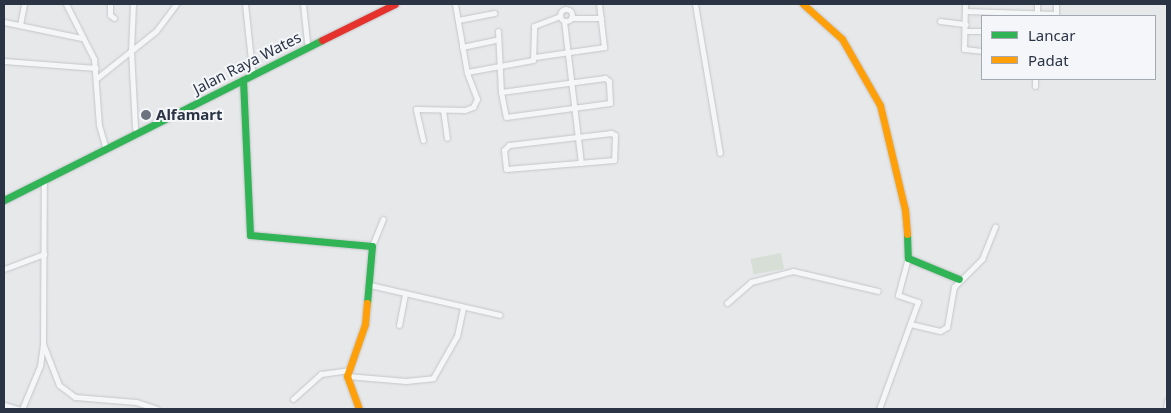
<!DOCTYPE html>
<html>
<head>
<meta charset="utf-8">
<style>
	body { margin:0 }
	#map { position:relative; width:1171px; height:413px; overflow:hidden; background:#e6e8ea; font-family:"Noto Sans",sans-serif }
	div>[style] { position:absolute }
	.green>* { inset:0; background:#d6ded6; transform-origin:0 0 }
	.roads { filter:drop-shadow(0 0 1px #c4c6c8) drop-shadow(0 0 1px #c4c6c8) }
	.street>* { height:5px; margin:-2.5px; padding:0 2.5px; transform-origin:2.5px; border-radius:2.5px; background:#f5f6f7 }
	.street>.ring { margin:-2.5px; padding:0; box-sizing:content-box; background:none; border:5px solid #f5f6f7; border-radius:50% }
	.fast>* { height:7px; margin:-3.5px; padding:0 3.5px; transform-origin:3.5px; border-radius:3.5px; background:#30b455 }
	.slow>* { height:7px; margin:-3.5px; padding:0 3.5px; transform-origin:3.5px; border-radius:3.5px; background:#ff9f0a }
	.jam>* { height:7px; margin:-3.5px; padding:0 3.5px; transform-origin:3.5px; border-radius:3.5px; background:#e5322d }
	.dots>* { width:14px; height:14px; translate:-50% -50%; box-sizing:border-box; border:2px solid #f4f6f9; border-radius:50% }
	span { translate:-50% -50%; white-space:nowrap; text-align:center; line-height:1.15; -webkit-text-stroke:4px #f4f6f9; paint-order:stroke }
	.street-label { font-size:15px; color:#2b3445 }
	.poi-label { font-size:15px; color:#2b3445; font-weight:700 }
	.left { translate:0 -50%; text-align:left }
	.frame { position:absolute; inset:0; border:5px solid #2b3445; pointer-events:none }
	.legend { position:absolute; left:981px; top:15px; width:175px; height:65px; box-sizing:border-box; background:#f4f6f9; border:1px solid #a4a8b1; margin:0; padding:6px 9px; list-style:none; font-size:15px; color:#2b3445 }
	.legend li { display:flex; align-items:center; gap:10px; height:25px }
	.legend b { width:25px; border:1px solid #a4a8b1 }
</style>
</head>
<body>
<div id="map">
	<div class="green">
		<div style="left:781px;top:253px;width:16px;height:31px;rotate:79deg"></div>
	</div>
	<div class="roads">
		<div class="street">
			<div style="left:66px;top:4px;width:62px;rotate:63deg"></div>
			<div style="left:94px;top:59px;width:66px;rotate:85.7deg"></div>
			<div style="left:99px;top:125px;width:25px;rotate:74deg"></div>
			<div style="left:110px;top:4px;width:11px;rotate:90deg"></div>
			<div style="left:110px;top:15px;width:5px;rotate:37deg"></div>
			<div style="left:133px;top:4px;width:47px;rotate:92.4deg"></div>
			<div style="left:131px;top:51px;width:77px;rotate:87deg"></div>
			<div style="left:245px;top:4px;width:66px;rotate:83.9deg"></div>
			<div style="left:303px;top:4px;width:38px;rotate:84deg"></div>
			<div style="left:695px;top:4px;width:151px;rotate:80.5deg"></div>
			<div style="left:965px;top:4px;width:45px;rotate:91.3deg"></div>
			<div style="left:964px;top:49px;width:18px;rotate:6deg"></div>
			<div class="ring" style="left:560px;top:9px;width:7px;height:7px"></div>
			<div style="left:965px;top:11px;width:91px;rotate:1.9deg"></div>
			<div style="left:1037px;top:16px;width:12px;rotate:-90deg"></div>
			<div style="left:1056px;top:16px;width:12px;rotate:-90deg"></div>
			<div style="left:571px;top:18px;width:30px"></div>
			<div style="left:458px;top:20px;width:37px;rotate:-11deg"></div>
			<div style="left:564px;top:21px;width:143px;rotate:83.2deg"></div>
			<div style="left:940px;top:21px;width:26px;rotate:7deg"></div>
			<div style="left:4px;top:22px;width:79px;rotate:11.7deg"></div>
			<div style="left:20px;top:25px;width:21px;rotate:-79deg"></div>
			<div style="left:498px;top:31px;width:61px;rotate:87.2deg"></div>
			<div style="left:501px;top:92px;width:25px;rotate:79deg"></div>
			<div style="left:506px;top:117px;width:105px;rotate:-7.7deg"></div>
			<div style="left:610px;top:103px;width:22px;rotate:-93deg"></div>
			<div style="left:609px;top:81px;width:5px;rotate:-143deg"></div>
			<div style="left:605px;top:78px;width:105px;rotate:172.3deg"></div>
			<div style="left:965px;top:31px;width:17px"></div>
			<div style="left:462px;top:47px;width:34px;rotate:-12deg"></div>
			<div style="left:535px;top:57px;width:70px;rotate:-8.2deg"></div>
			<div style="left:604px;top:47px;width:43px;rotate:-96.6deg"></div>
			<div style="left:4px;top:61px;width:92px;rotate:4.4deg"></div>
			<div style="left:467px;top:72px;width:67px;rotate:-10.3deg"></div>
			<div style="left:533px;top:60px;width:34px;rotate:-88deg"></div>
			<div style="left:534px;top:26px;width:28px;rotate:-21deg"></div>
			<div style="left:97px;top:78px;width:75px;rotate:-38.5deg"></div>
			<div style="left:156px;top:31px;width:34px;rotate:-53deg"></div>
			<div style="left:1035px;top:79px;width:7px;rotate:90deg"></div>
			<div style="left:443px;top:110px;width:28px;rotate:82deg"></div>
			<div style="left:611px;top:133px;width:4px;rotate:27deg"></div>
			<div style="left:615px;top:135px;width:25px;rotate:92deg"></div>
			<div style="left:614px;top:160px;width:108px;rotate:175.2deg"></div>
			<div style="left:506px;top:169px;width:19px;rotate:-96deg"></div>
			<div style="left:504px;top:150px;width:7px;rotate:-45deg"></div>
			<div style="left:509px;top:145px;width:103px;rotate:-6.7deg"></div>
			<div style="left:423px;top:140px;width:32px;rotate:-103deg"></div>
			<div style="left:416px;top:109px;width:49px;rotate:1.2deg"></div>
			<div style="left:465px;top:110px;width:9px;rotate:-21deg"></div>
			<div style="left:473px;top:107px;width:9px;rotate:-63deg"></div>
			<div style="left:477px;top:99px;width:28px;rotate:-111deg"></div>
			<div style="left:467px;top:73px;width:70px;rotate:-99.9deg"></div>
			<div style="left:372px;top:246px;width:29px;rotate:-68deg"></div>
			<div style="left:4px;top:269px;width:43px;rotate:-20.6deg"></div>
			<div style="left:370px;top:285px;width:133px;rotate:13deg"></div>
			<div style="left:727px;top:303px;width:32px;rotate:-41deg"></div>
			<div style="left:751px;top:282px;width:43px;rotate:-14.7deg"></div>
			<div style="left:793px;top:271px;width:87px;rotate:13.2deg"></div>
			<div style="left:910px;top:324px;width:31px;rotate:13deg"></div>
			<div style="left:940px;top:331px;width:8px;rotate:-30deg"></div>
			<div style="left:947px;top:327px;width:41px;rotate:-80.1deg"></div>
			<div style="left:954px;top:287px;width:40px;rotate:-45deg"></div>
			<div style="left:982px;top:259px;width:35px;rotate:-68deg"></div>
			<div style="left:399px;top:325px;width:31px;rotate:-79deg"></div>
			<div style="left:43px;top:344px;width:44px;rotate:68.7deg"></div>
			<div style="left:59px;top:385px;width:20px;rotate:37deg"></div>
			<div style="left:75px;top:397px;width:61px;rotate:4.7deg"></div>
			<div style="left:136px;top:402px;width:22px;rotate:18deg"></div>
			<div style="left:347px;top:376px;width:59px;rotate:4.8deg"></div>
			<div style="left:406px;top:381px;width:27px;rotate:-6deg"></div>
			<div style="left:433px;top:378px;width:48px;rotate:-60.3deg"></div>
			<div style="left:457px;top:336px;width:29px;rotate:-78deg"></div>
			<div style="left:293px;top:399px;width:38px;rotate:-42deg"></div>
			<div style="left:321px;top:374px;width:28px;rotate:-8deg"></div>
			<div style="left:4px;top:405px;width:15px;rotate:16deg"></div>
			<div style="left:22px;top:409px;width:47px;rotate:-67.3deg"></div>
			<div style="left:40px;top:366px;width:22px;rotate:-82deg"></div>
			<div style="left:43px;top:344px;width:164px;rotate:-89.7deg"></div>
			<div style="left:879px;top:409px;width:114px;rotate:-70deg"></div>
			<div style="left:918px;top:302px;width:21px;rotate:-161deg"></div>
			<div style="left:898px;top:295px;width:38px;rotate:-75deg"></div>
			<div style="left:1166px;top:409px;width:8px;rotate:-83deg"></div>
		</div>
		<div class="fast">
			<div style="left:243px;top:80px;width:155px;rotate:87.4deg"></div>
			<div style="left:250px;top:235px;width:122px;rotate:5.2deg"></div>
			<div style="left:372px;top:246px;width:57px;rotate:95deg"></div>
			<div style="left:4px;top:200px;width:356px;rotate:-26.7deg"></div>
			<div style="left:907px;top:234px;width:24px;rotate:88deg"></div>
			<div style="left:908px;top:258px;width:55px;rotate:22.4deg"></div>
		</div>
		<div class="slow">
			<div style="left:803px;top:4px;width:52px;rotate:41.9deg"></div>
			<div style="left:842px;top:39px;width:76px;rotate:60.1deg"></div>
			<div style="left:880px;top:105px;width:108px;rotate:76.6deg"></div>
			<div style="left:905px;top:210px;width:24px;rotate:85deg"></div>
			<div style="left:359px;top:409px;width:35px;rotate:-110deg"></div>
			<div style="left:347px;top:376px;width:55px;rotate:-70.9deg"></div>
			<div style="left:365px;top:324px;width:21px;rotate:-85deg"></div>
		</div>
		<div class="jam">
			<div style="left:322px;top:40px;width:81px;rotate:-26.3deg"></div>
		</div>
	</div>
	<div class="dots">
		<div style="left:146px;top:115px;background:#6c737f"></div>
	</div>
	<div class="street-label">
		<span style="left:247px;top:63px;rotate:-27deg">Jalan Raya Wates</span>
	</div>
	<div class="poi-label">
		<span class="left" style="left:156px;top:115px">Alfamart</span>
	</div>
	<div class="frame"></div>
	<ul class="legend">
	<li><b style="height:6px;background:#30b455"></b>Lancar</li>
	<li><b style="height:6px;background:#ff9f0a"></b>Padat</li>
	</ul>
</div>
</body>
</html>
